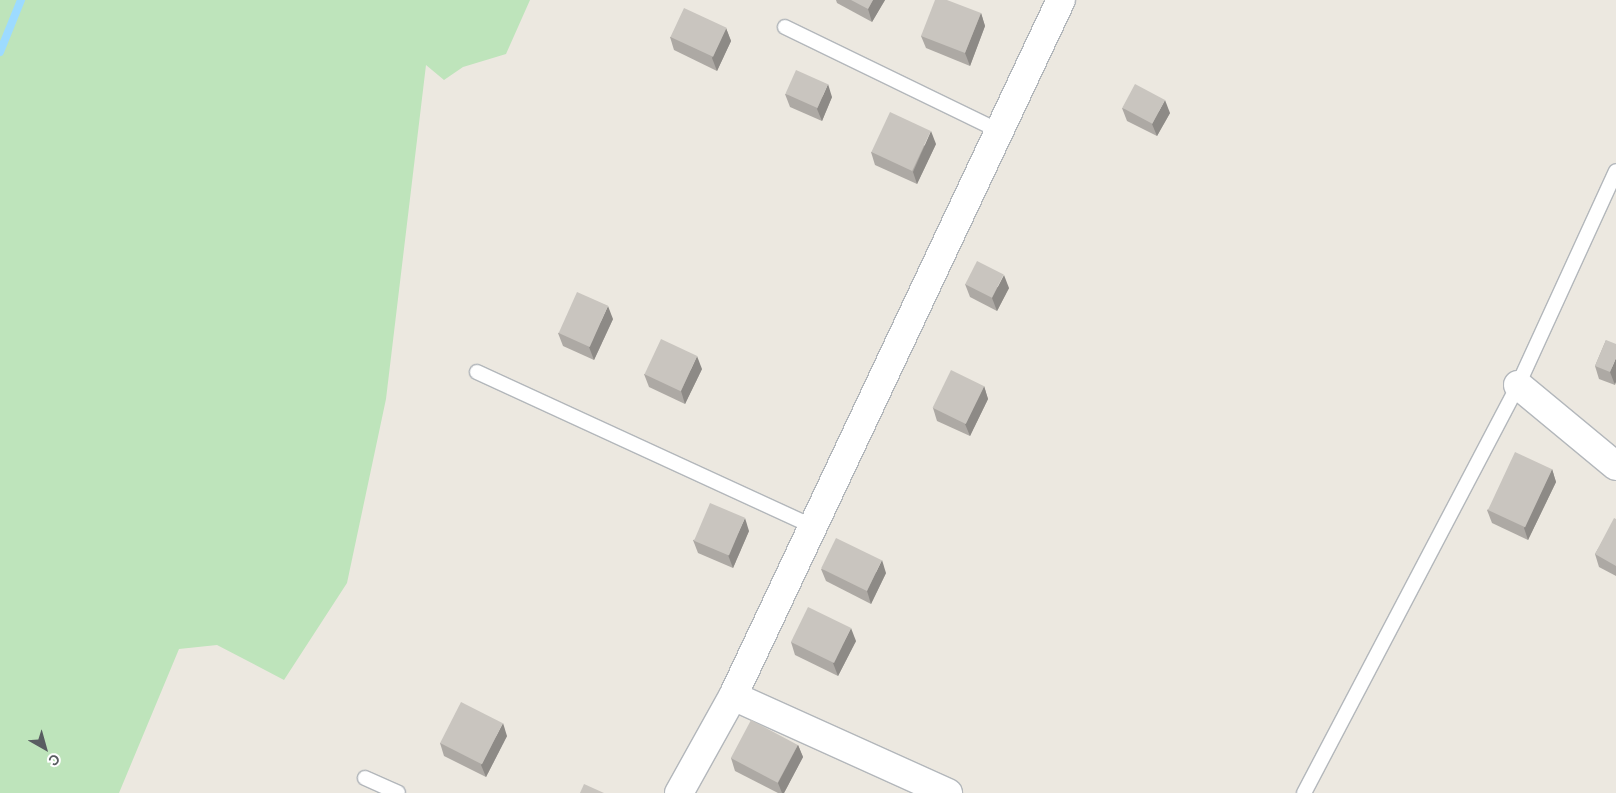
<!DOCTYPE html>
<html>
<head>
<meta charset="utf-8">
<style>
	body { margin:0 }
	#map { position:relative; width:1616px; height:793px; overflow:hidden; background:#ece8e0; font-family:Raleway,sans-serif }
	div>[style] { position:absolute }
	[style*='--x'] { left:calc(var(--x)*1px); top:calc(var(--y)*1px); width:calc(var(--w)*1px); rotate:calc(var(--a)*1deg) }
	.green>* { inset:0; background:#bee4bb }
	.stream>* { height:8px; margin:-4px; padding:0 4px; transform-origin:4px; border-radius:4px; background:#9ddbff }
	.roads { filter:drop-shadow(1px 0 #b3b7bb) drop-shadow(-1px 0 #b3b7bb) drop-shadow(0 1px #b3b7bb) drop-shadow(0 -1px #b3b7bb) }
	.lane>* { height:14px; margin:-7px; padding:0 7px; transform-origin:7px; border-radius:7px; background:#fff }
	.street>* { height:28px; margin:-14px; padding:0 14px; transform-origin:14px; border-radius:14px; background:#fff }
	.wall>* { inset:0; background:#ada9a4 }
	.shaded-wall>* { inset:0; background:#8d8a86 }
	.building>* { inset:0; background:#c9c5bf; transform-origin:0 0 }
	span { translate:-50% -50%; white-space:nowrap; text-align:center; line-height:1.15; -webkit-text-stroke:4px #fff; paint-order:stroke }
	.north { position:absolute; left:20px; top:723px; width:50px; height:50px; -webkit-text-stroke:4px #fff; paint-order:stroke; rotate:142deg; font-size:14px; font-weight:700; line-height:20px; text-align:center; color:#595d61 }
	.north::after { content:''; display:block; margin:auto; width:18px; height:22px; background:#595d61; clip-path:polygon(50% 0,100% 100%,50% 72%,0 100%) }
</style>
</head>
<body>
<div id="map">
	<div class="green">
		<div style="clip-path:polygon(0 0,530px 0,506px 54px,463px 67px,444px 80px,426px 65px,386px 399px,347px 583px,284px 680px,217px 645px,179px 649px,119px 793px,0 793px)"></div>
	</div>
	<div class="stream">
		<div style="--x:0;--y:52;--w:56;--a:-68"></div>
	</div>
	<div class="roads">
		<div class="lane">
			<div style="--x:785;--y:27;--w:238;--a:25.9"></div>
			<div style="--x:477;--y:372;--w:369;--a:24.7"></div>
			<div style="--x:365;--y:778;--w:36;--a:24"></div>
			<div style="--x:1304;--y:793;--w:461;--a:-62.3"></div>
			<div style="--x:1518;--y:385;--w:235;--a:-65.4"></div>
		</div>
		<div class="street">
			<div style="--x:1518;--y:385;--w:127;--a:39.6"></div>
			<div style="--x:733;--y:696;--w:236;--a:24.3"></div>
			<div style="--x:679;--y:793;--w:111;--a:-60.9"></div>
			<div style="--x:733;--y:696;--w:769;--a:-64.77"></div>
		</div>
	</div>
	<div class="wall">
		<div style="clip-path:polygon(836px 0,885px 0,872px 22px,837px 3px)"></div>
		<div style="clip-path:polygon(981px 13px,985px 26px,970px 66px,926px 48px,921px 36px)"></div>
		<div style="clip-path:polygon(726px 28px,731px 41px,717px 71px,674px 50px,670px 37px)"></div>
		<div style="clip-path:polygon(785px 94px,832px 97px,822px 121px,790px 107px)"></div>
		<div style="clip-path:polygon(1122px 108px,1170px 113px,1157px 136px,1127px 121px)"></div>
		<div style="clip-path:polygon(936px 144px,917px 184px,875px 165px,871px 152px)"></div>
		<div style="clip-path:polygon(965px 284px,1009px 288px,997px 311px,970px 297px)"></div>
		<div style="clip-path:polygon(613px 319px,594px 360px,563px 346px,558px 333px)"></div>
		<div style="clip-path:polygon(1606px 340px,1615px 385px,1599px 379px,1595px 366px)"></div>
		<div style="clip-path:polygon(702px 369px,685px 404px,649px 387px,644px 374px)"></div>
		<div style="clip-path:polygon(984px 386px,988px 399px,970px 436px,937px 421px,933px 408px)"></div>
		<div style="clip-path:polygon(1552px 469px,1556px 482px,1528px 540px,1492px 523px,1487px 510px)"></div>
		<div style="clip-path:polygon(1616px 519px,1616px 576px,1599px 567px,1595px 554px)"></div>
		<div style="clip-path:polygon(749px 531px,733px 568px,698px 553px,693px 540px)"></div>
		<div style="clip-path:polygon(821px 569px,886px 573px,871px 604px,826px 581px)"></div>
		<div style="clip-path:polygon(856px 641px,838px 676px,795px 655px,791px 642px)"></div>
		<div style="clip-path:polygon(507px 736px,486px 777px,444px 756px,440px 743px)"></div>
		<div style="clip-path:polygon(798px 745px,803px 757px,784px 793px,778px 793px,735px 771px,731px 758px)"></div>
	</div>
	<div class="shaded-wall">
		<div style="clip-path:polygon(873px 0,885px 0,872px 22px,868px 9px)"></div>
		<div style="clip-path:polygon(981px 13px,985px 26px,970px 66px,965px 53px)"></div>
		<div style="clip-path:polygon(726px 28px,731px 41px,717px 71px,712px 58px)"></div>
		<div style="clip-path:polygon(828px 84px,832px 97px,822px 121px,817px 109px)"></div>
		<div style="clip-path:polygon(1165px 100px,1170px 113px,1157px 136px,1152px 124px)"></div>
		<div style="clip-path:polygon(931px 131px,936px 144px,917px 184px,913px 172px)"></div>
		<div style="clip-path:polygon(1004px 275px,1009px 288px,997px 311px,992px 298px)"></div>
		<div style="clip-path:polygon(608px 306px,613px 319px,594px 360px,589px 347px)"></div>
		<div style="clip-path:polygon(697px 356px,702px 369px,685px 404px,681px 391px)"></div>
		<div style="clip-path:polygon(1616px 358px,1616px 382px,1615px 385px,1610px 372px)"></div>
		<div style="clip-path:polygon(984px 386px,988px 399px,970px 436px,965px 424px)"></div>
		<div style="clip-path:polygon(1552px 469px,1556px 482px,1528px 540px,1524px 528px)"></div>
		<div style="clip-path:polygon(745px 518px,749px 531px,733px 568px,728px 555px)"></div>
		<div style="clip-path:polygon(882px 560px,886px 573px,871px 604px,867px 591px)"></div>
		<div style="clip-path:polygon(851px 628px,856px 641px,838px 676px,833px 663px)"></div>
		<div style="clip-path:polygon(503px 723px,507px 736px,486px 777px,481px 765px)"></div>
		<div style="clip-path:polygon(798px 745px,803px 757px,784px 793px,782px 793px,778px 783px)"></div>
	</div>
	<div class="building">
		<div style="clip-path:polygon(851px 0,873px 0,868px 9px)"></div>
		<div style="clip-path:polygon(935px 0,947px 0,981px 13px,965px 53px,921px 36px)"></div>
		<div style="left:684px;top:8px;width:47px;height:32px;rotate:25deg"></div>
		<div style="left:796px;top:70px;width:35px;height:26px;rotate:24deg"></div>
		<div style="left:1135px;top:84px;width:34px;height:27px;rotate:28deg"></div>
		<div style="left:890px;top:112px;width:45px;height:44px;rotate:25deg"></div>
		<div style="left:977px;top:261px;width:30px;height:26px;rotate:27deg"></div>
		<div style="left:577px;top:292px;width:34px;height:45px;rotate:24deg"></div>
		<div style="left:661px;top:339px;width:40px;height:39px;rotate:25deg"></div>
		<div style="clip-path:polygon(1606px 340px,1616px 344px,1616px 358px,1610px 372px,1595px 366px)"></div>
		<div style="left:951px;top:370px;width:37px;height:42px;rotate:26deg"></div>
		<div style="left:1515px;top:452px;width:41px;height:64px;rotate:25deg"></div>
		<div style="left:710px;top:503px;width:38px;height:41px;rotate:23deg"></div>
		<div style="clip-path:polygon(1614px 518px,1616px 519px,1616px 566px,1595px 554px)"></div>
		<div style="left:836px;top:538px;width:51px;height:34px;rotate:26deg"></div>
		<div style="left:808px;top:607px;width:48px;height:39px;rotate:26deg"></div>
		<div style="left:461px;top:702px;width:47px;height:46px;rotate:27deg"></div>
		<div style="left:751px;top:720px;width:53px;height:43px;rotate:28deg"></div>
		<div style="clip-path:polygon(584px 784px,604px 793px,580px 793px)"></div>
	</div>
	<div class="north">С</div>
</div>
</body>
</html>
